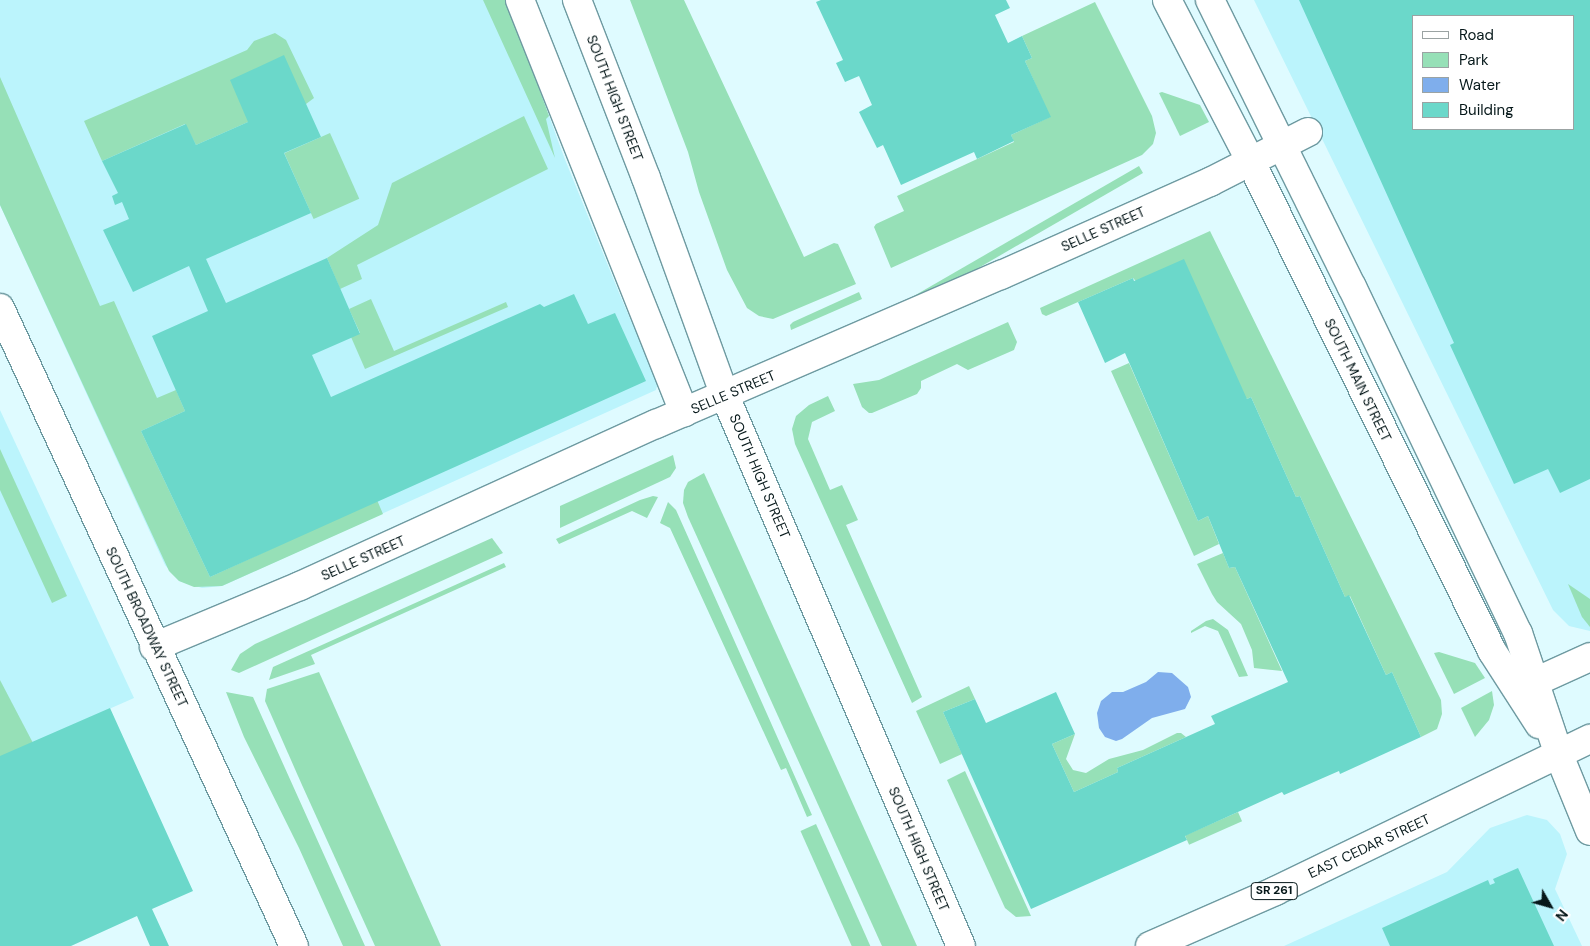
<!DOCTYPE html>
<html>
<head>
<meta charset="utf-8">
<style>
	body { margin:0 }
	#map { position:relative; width:1590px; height:946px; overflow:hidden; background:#dffbff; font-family:"DM Sans",sans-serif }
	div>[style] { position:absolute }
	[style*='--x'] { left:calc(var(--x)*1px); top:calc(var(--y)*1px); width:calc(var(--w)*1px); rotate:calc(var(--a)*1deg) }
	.built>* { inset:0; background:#bbf4fc }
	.green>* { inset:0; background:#96e0b7; transform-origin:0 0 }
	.water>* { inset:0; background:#7faeec }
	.building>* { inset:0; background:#6bd8ca }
	.roads { filter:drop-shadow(1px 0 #6e9aa1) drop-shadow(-1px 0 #6e9aa1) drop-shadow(0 1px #6e9aa1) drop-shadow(0 -1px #6e9aa1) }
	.street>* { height:28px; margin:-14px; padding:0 14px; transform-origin:14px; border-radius:14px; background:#fff }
	.secondary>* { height:28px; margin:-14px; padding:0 14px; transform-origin:14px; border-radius:14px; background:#fff }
	.primary>* { height:28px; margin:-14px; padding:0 14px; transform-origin:14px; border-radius:14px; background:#fff }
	span { translate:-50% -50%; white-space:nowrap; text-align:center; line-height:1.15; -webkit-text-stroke:4px #fff; paint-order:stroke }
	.shield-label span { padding:1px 4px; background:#fff; border:1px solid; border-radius:4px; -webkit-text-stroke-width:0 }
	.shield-label { font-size:12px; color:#06181a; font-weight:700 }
	.street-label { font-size:14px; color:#06181a }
	.legend { position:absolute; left:1412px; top:15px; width:162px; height:115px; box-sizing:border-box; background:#fff; border:1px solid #9ba3a3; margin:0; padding:6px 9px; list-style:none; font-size:15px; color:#06181a }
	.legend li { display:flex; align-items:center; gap:10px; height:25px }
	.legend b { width:25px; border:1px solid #9ba3a3 }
	.north { position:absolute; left:1525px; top:881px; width:50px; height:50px; -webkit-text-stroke:4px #fff; paint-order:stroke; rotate:128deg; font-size:14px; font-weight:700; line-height:20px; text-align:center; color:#06181a }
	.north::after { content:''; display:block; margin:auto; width:18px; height:22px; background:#06181a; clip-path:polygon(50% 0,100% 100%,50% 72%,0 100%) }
</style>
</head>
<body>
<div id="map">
	<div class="built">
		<div style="clip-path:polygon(0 0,507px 0,564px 157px,622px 300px,658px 382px,656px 390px,231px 582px,222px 586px,202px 588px,179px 581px,165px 565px,0 205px)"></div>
		<div style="clip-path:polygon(evenodd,1254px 0,1590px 0,1590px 631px,1569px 626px,1553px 610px,1254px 0,1414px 16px,1574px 16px,1574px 129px,1414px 129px,1414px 16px)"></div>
		<div style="clip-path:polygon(0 410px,134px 698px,0 757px)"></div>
		<div style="clip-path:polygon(1527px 815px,1547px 820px,1560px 834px,1567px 854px,1555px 889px,1582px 946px,1284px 946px,1447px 872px,1490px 828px)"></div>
	</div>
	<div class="green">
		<div style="clip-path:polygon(483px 0,507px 0,549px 116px,546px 119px,555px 158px)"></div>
		<div style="clip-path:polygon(630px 0,684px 0,804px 257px,834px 243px,838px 244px,856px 284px,773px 319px,759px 316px,747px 308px,727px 270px,699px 192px,688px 152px)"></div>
		<div style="clip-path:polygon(1095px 2px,1152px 116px,1156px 133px,1153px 144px,1142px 155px,891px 268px,874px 227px,876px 224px,904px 211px,897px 196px,1014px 142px,1011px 135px,1050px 117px,1025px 61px,1032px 58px,1022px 36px)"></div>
		<div style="clip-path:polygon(275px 33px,286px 40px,314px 98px,306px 104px,248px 122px,196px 145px,185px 124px,102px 161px,84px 121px,247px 50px,254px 41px)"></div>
		<div style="clip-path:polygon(0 77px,100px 306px,114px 301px,157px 398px,176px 390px,185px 411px,141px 431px,210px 577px,377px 500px,383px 514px,222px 586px,194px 587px,179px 581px,169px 571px,0 205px)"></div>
		<div style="clip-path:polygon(1162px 92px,1200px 105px,1209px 122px,1180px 136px,1159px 93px)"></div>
		<div style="clip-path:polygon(524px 116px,548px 169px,357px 265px,362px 279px,340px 289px,327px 258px,378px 225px,392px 183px)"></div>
		<div style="left:330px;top:133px;width:72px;height:50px;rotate:66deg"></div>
		<div style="left:1139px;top:166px;width:8px;height:269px;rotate:60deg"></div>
		<div style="clip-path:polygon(1210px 231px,1441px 700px,1442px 714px,1437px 729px,1421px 737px,1392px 672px,1386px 675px,1350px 596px,1345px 597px,1300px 496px,1296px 497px,1251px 397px,1247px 399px,1133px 278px,1046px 316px,1042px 314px,1040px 308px)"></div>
		<div style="clip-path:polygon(859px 292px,862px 299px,791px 330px,790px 325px,793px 322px)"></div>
		<div style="clip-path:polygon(371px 299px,394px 351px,506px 302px,508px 307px,365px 369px,351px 337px,360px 333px,349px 309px)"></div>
		<div style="clip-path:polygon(1008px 322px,1017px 342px,1014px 350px,968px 370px,957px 364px,921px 381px,921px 388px,917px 394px,872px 413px,869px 413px,862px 407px,853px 384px,879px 380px)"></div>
		<div style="clip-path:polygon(1129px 363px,1198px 521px,1208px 516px,1219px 544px,1194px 556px,1111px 371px)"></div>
		<div style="clip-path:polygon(828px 396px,835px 411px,812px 422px,808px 439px,830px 490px,842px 485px,858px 520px,846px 525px,922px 697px,912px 703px,795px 444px,792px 429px,796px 416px,809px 405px)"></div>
		<div style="clip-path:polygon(0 449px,67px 596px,52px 603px,0 490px)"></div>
		<div style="clip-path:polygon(673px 455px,676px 468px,670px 477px,560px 528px,560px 506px)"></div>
		<div style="clip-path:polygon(704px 473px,723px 515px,917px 946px,882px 946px,688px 517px,683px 503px,684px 490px,688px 482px)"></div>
		<div style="clip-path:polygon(653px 496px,658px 497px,647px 518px,632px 511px,559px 544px,556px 539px,640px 500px)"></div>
		<div style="clip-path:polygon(668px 502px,676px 510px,812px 815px,807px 817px,786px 768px,781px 770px,670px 528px,660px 523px)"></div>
		<div style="clip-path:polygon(492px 538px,503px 553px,239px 673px,231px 670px,240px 654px,255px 644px)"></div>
		<div style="clip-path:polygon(1223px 553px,1229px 568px,1235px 567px,1282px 671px,1254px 668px,1252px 650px,1241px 624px,1217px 602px,1212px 594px,1197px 564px)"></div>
		<div style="clip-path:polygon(504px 563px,506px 567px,311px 655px,315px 664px,269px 680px,273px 667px)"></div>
		<div style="clip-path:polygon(1568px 584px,1590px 599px,1590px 627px,1582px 617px)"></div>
		<div style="clip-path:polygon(1213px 619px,1228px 630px,1248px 676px,1239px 677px,1218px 631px,1205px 626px,1191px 633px,1191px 631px,1206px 621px)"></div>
		<div style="clip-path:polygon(1439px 652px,1475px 663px,1485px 678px,1454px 694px,1434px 653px)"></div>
		<div style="clip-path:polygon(319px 672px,441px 946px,375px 946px,302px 785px,265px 701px,267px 689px)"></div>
		<div style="clip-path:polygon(0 680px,33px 743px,0 757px)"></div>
		<div style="clip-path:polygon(969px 686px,975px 699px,943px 712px,962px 754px,940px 764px,916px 711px)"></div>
		<div style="clip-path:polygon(1492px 691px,1494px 705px,1489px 720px,1475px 737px,1461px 708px)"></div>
		<div style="clip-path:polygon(226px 692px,253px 697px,365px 946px,343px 946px,299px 848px,244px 737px)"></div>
		<div style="clip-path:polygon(1177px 733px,1181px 733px,1186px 737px,1117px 768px,1118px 772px,1074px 792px,1052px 744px,1075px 734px,1066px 759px,1073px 770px,1086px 773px,1109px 759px,1143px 750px)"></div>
		<div style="clip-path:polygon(965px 771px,1031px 916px,1016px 917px,1005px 908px,947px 780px)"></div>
		<div style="left:1238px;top:812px;width:10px;height:58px;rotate:66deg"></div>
		<div style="left:816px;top:824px;width:134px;height:17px;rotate:66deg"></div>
	</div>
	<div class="water">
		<div style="clip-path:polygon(1158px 672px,1172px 673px,1188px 687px,1191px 697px,1185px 709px,1152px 718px,1122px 739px,1116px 741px,1105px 737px,1099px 728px,1097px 713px,1101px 701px,1112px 692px,1123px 692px,1146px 682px)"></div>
	</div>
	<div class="building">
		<div style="clip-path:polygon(821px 0,1006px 0,1010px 8px,995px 15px,1008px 43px,1022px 36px,1032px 58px,1025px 61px,1051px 117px,1011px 135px,1014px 141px,977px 159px,974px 152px,901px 185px,883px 145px,877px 148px,859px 112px,872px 105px,859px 76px,845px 82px,836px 63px,843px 60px,816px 2px)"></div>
		<div style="clip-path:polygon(evenodd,1299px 0,1590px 0,1590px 479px,1560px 493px,1548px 469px,1514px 484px,1450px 345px,1454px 343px,1299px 0,1414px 16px,1574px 16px,1574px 129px,1414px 129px,1414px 16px)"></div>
		<div style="clip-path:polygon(284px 55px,321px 137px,284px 153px,311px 213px,206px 259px,226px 303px,327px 258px,360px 334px,312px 355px,331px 397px,540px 304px,544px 307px,574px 294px,588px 324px,615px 313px,646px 381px,210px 577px,141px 431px,185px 411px,152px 336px,208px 311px,189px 266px,133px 292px,103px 230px,129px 219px,122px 202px,115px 205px,112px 196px,118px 193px,102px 161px,186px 124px,196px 145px,248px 122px,230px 80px)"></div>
		<div style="clip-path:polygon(1184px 259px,1247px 399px,1251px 397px,1296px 497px,1300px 496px,1345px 597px,1349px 595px,1386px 675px,1392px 672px,1421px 737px,1340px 774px,1339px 771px,1284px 795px,1282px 792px,1185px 836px,1187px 840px,1031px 909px,943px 712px,975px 699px,986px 723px,1056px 692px,1075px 734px,1052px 744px,1074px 792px,1118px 772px,1117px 768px,1215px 724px,1211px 716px,1288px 682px,1235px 567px,1229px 568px,1208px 516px,1198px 521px,1125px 353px,1105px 363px,1078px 302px,1133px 278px,1134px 281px)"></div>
		<div style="clip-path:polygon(110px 708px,193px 891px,152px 909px,169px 946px,150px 946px,137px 916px,71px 946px,0 946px,0 756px)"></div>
		<div style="clip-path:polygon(1518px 868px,1554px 946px,1390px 946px,1382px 928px,1488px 880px,1490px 885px,1495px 883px,1493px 879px)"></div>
	</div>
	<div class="roads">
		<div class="street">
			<div style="--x:520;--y:0;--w:444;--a:68.3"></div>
			<div style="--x:154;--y:647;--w:158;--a:-22.7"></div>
			<div style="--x:300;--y:586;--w:391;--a:-24.5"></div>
			<div style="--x:656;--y:424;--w:376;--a:-23.4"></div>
			<div style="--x:1001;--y:275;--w:229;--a:-24"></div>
			<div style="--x:1210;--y:182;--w:110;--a:-27"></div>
			<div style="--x:1535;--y:682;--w:60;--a:-24.4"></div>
		</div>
		<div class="secondary">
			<div style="--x:1167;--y:0;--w:182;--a:62.6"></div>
			<div style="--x:1251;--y:162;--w:545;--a:63.76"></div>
			<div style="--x:1492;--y:651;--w:87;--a:57.2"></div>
			<div style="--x:1210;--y:0;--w:320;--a:63.7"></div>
			<div style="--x:1352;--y:287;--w:384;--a:64.4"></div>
			<div style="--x:1518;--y:633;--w:129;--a:71.4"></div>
			<div style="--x:1559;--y:755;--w:82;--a:67.8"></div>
		</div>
		<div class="primary">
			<div style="--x:577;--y:0;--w:191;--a:68.8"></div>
			<div style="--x:646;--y:178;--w:232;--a:70.1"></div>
			<div style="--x:725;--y:396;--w:598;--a:66.78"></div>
			<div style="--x:0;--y:308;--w:702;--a:65.26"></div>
			<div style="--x:1150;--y:946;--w:137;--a:-23.7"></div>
			<div style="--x:1275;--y:891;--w:350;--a:-25.8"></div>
		</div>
	</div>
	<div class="shield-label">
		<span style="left:1274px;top:891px">SR 261</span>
	</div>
	<div class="street-label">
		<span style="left:615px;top:98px;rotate:69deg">SOUTH HIGH STREET</span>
		<span style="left:1103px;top:229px;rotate:-24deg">SELLE STREET</span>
		<span style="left:1358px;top:380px;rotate:64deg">SOUTH MAIN STREET</span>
		<span style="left:733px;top:392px;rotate:-23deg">SELLE STREET</span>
		<span style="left:760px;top:476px;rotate:67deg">SOUTH HIGH STREET</span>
		<span style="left:363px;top:558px;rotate:-24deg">SELLE STREET</span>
		<span style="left:147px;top:627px;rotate:65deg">SOUTH BROADWAY STREET</span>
		<span style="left:1369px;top:846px;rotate:-25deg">EAST CEDAR STREET</span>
		<span style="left:919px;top:849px;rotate:67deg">SOUTH HIGH STREET</span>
	</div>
	<ul class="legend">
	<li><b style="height:6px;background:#fff"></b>Road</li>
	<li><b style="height:14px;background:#96e0b7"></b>Park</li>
	<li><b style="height:14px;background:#7faeec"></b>Water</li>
	<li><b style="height:14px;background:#6bd8ca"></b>Building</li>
	</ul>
	<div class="north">N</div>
</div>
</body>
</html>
